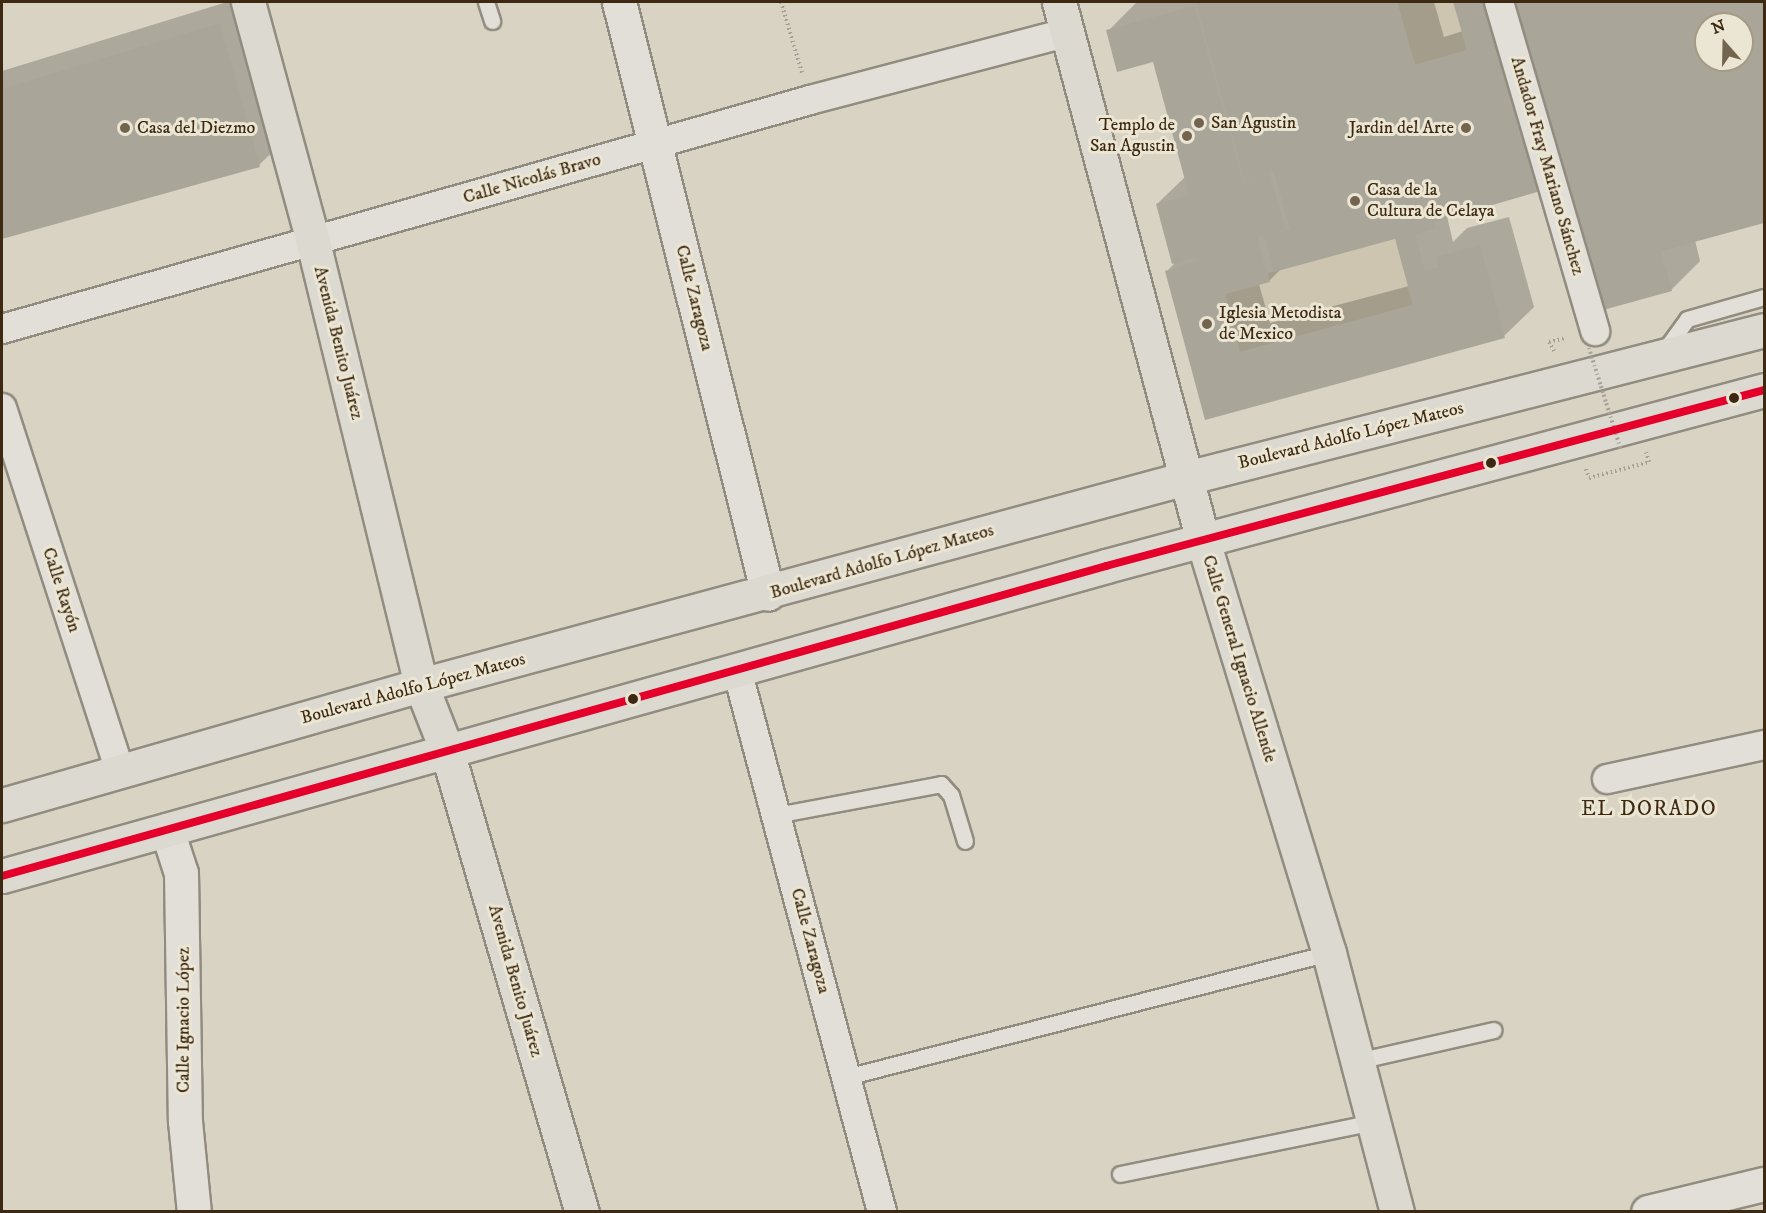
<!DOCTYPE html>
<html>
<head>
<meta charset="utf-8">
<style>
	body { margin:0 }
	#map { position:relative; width:1766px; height:1213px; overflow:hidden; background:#d8d3c3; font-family:"IM FELL DW Pica",serif }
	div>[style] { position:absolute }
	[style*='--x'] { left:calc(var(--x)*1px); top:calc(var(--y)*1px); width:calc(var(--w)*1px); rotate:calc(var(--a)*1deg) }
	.green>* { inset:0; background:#cdc5af }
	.shadow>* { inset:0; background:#0003 }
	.building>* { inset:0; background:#aaa599 }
	.path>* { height:4px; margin-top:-2px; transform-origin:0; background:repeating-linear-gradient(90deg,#a4a097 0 1.5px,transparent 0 4.5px) }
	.roads { filter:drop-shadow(2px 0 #928c80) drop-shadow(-2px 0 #928c80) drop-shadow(0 2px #928c80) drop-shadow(0 -2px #928c80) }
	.lane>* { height:15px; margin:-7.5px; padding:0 7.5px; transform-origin:7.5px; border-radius:7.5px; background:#e1dfd7 }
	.street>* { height:28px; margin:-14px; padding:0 14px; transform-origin:14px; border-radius:14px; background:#e1dfd7 }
	.secondary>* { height:33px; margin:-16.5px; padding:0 16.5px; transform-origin:16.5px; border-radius:16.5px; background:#e1dfd7 }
	.primary>* { height:33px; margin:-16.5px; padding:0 16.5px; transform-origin:16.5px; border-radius:16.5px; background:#dcd9d1 }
	.path-bridge>* { height:4px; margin-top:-2px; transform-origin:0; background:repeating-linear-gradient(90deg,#a4a097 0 1.5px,transparent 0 4.5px) }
	.bus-1>* { height:8px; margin:-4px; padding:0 4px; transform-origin:4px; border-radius:4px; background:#e4002b }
	.dots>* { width:16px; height:16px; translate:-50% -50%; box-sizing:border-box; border:3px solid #ebe5d3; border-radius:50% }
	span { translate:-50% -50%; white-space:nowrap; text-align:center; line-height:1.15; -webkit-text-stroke:6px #ebe5d3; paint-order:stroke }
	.poi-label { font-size:18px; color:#3d2911 }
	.left { translate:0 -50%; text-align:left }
	.right { translate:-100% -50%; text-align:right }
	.street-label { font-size:18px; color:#3d2911 }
	.quarter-label { font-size:21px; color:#3d2911; letter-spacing:1.5px }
	.frame { position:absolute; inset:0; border:3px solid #3d2911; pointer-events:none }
	.north { position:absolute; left:1694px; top:12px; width:60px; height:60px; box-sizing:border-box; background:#ebe5d3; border:2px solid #a59a85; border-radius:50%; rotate:340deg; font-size:16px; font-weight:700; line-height:24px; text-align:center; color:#3d2911 }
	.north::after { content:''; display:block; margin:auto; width:21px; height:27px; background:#73644f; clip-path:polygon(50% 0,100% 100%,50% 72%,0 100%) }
</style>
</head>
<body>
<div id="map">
	<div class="green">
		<div style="clip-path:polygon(1397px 2px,1453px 2px,1467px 50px,1415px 65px)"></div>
		<div style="clip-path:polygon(1395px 239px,1413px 305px,1240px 352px,1225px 294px,1269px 282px,1268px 273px)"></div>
	</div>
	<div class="shadow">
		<div style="clip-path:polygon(227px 2px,251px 2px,289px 136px,259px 165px,2px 237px,2px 71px)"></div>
		<div style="clip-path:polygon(evenodd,1137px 2px,1434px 2px,1444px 37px,1463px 31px,1454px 2px,1764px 2px,1764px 221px,1695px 240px,1700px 261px,1671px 290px,1558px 174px,1447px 216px,1453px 242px,1467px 228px,1509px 217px,1534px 307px,1504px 336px,1206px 418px,1167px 271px,1174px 264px,1157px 204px,1186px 176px,1154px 61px,1108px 31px,1137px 2px,1706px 24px,1742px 24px,1742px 60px,1706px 60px,1706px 24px,1137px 2px,1396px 237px,1409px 286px,1270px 323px,1259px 284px,1269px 281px,1282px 268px,1396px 237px)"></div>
	</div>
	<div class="building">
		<div style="clip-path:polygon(evenodd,1196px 2px,1397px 2px,1415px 65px,1467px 50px,1453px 2px,1490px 2px,1544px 190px,1434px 222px,1436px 228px,1415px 234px,1425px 271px,1438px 267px,1436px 257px,1480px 245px,1505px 338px,1205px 420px,1165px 271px,1200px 261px,1197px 257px,1172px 264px,1156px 204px,1189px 195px,1153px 62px,1117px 72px,1106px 30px,1195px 6px,1243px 181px,1270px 174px,1285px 229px,1269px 234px,1290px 230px,1274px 172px,1244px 180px,1196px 2px,1264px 235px,1274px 272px,1395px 239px,1413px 305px,1240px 352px,1225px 294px,1270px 282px,1257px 237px,1264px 235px)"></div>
		<div style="clip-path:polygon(evenodd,1508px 2px,1764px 2px,1764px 223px,1661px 251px,1672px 291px,1596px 312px,1508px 2px,1706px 24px,1742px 24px,1742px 60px,1706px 60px,1706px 24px)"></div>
		<div style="clip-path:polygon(220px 23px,260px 167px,2px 239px,2px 89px)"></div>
	</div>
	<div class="path">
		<div style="--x:781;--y:2;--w:74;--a:73.5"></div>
		<div style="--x:1554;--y:351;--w:10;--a:-119"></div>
		<div style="--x:1549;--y:342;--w:17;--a:-13"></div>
		<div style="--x:1586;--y:469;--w:9;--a:72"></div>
		<div style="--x:1589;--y:478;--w:62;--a:-14.9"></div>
		<div style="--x:1649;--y:462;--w:10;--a:-107"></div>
	</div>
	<div class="roads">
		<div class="lane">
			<div style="--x:486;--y:2;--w:20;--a:72"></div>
			<div style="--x:1664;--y:351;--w:39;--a:-54"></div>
			<div style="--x:1687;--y:319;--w:80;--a:-15.9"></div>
			<div style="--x:776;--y:815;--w:168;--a:-10.6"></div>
			<div style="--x:941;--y:784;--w:15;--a:48"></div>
			<div style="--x:951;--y:795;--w:48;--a:73.1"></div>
			<div style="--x:1357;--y:1061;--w:140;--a:-12.8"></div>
			<div style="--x:846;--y:1077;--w:499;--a:-14.4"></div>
			<div style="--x:1120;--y:1174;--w:258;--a:-11.6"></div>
		</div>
		<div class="street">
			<div style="--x:1499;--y:2;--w:343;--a:73.7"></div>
			<div style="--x:2;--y:329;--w:840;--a:-15.82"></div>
			<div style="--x:810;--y:100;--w:264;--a:-14.7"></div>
			<div style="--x:2;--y:408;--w:382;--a:72"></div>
			<div style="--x:737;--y:670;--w:561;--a:75.02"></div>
			<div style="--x:1607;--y:779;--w:161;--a:-12.2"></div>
		</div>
		<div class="secondary">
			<div style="--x:619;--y:2;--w:610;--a:75.87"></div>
			<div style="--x:167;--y:830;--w:45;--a:72"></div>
			<div style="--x:181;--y:873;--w:248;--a:89.1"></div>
			<div style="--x:185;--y:1121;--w:91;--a:84.4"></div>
			<div style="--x:1648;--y:1212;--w:119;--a:-13.6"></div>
		</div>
		<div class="primary">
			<div style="--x:248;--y:2;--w:249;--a:74.8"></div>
			<div style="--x:313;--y:242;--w:456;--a:76.3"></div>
			<div style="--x:421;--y:685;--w:71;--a:68.5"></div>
			<div style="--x:447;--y:751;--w:480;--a:73.7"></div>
			<div style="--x:1059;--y:2;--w:558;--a:75.04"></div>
			<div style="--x:1203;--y:541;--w:431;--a:73"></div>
			<div style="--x:1329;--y:953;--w:268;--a:75.3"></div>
			<div style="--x:2;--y:805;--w:436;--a:-16"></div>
			<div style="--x:421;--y:685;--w:793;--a:-15.14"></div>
			<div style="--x:1186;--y:478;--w:597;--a:-14.36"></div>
			<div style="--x:2;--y:876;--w:1147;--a:-15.68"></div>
			<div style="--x:1106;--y:566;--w:681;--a:-14.97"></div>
		</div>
	</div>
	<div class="path-bridge">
		<div style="--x:1589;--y:348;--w:107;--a:72.6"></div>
	</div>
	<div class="bus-1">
		<div style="--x:2;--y:876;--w:1147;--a:-15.68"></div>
		<div style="--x:1106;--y:566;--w:681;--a:-14.97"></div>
	</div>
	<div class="dots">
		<div style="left:1199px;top:123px;background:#73644f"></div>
		<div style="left:125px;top:128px;background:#73644f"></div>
		<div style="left:1466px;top:128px;background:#73644f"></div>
		<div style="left:1187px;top:136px;background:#73644f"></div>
		<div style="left:1355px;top:201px;background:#73644f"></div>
		<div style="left:1207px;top:324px;background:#73644f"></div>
		<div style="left:1734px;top:398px;background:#3d2911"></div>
		<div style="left:1491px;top:463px;background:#3d2911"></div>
		<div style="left:633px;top:699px;background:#3d2911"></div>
	</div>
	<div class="poi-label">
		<span class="left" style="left:1211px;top:123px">San Agustin</span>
		<span class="right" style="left:1175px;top:136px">Templo de<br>San Agustin</span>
		<span class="left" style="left:137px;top:128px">Casa del Diezmo</span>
		<span class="right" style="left:1454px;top:128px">Jardin del Arte</span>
		<span class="left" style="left:1367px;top:201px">Casa de la<br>Cultura de Celaya</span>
		<span class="left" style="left:1219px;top:324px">Iglesia Metodista<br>de Mexico</span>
	</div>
	<div class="street-label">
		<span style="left:1547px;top:166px;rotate:74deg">Andador Fray Mariano Sánchez</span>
		<span style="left:532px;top:179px;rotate:-16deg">Calle Nicolás Bravo</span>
		<span style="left:694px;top:298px;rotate:76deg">Calle Zaragoza</span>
		<span style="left:338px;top:343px;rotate:76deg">Avenida Benito Juárez</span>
		<span style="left:1351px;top:436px;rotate:-14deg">Boulevard Adolfo López Mateos</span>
		<span style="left:882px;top:562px;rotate:-16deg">Boulevard Adolfo López Mateos</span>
		<span style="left:61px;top:590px;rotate:72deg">Calle Rayón</span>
		<span style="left:1239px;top:659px;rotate:73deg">Calle General Ignacio Allende</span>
		<span style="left:413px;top:689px;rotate:-15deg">Boulevard Adolfo López Mateos</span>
		<span style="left:810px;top:941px;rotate:75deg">Calle Zaragoza</span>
		<span style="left:515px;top:981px;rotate:74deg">Avenida Benito Juárez</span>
		<span style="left:184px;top:1020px;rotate:-90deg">Calle Ignacio López</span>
	</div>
	<div class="quarter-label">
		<span style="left:1649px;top:809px">EL DORADO</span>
	</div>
	<div class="frame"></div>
	<div class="north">N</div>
</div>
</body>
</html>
